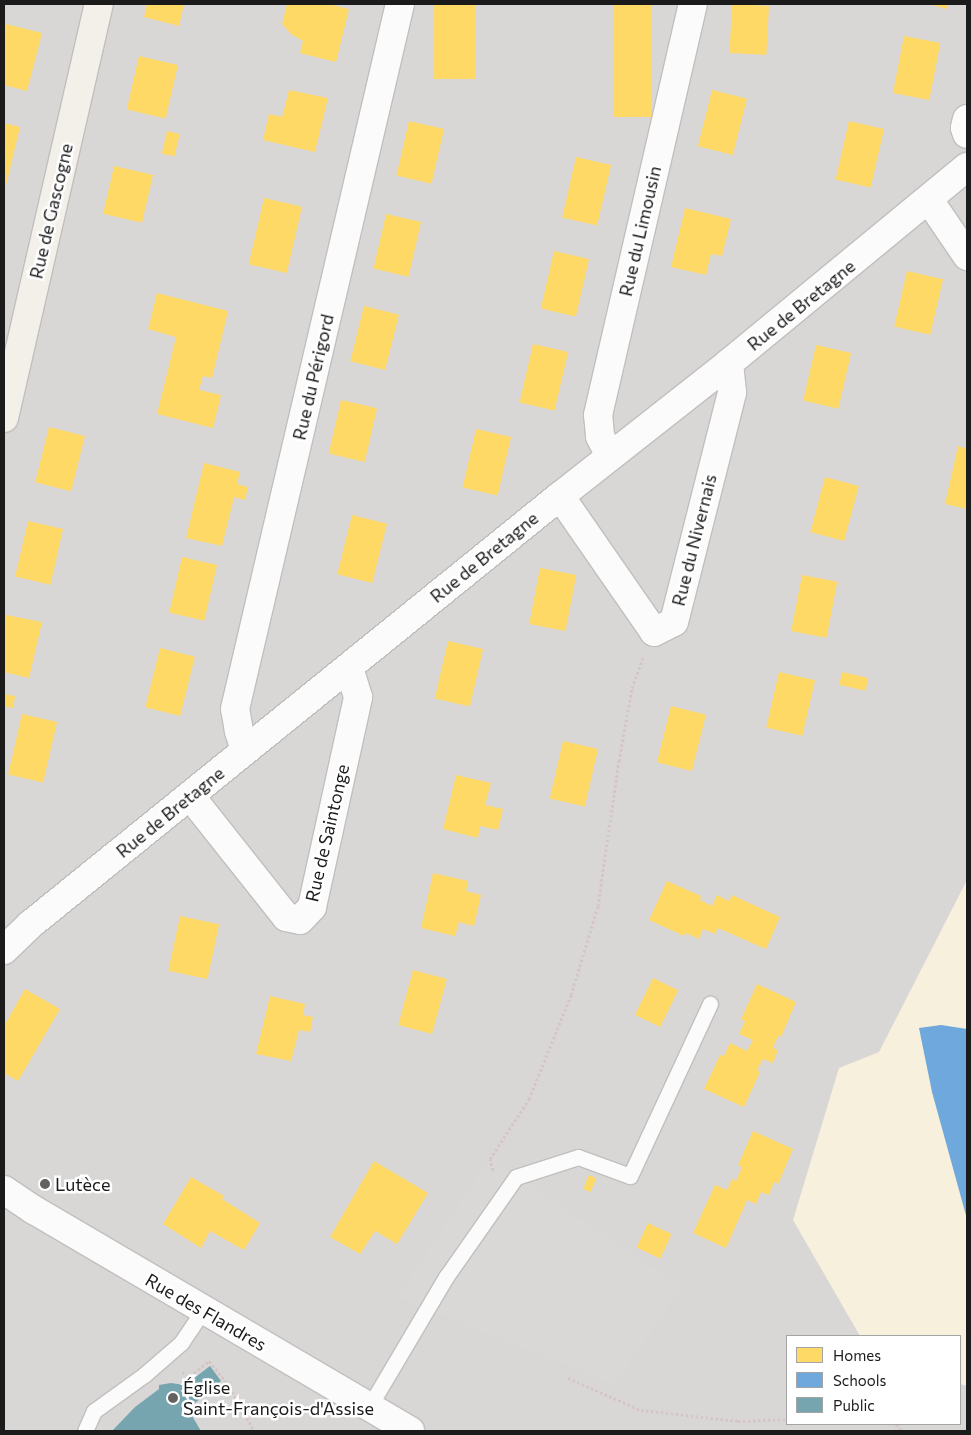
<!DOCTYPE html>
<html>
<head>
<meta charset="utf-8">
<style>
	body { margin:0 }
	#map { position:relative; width:971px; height:1435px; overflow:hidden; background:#eae7e4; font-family:Commissioner,sans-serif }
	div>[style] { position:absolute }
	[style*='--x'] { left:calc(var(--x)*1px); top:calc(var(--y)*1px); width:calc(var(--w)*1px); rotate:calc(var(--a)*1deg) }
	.residential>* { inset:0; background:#d9d7d6 }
	.education>* { inset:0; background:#f6f0dd }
	.parking>* { inset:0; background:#dad8d7 }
	.homes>* { inset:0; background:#ffd966; transform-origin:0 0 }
	.schools>* { inset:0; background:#6fa8dc }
	.public>* { inset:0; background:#76a5af }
	.path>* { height:3px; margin-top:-1.5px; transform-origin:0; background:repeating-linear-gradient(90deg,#d5c5c5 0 2.5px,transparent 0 5px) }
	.roads { filter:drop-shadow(1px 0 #c1bfbe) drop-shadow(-1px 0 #c1bfbe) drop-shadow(0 1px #c1bfbe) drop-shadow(0 -1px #c1bfbe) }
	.lane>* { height:15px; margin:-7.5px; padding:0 7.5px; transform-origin:7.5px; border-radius:7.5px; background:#fcfbfb }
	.street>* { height:28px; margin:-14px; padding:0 14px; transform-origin:14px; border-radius:14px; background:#fcfbfb }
	.secondary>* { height:28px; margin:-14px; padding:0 14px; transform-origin:14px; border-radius:14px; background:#f2f0e9 }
	.dots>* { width:14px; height:14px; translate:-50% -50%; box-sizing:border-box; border:2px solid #fff; border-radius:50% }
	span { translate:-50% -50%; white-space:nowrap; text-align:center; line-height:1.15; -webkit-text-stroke:5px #fff; paint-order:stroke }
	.street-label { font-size:18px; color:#1b1b1b }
	.poi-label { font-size:18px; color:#1b1b1b }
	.left { translate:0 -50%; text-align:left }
	.frame { position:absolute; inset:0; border:5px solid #1b1b1b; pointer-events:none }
	.legend { position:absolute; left:786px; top:1335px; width:175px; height:90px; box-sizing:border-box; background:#fff; border:1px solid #a4a4a4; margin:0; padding:6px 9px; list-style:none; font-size:15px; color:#1b1b1b }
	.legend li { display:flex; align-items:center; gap:10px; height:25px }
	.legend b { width:25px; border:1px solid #a4a4a4 }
</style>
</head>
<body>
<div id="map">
	<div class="residential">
		<div style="clip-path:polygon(evenodd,4px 4px,967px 4px,967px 1431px,4px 1431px,4px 4px,787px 1336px,960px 1336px,960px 1424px,787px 1424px,787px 1336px)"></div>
	</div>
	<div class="education">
		<div style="clip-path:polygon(967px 880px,967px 1386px,960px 1384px,960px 1336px,860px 1336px,793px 1220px,839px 1068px,879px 1052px)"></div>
	</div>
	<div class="parking">
		<div style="clip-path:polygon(490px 1159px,682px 1288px,614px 1384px,397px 1297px)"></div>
	</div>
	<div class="homes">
		<div style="clip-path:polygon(147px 4px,184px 4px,179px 26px,144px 17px)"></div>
		<div style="clip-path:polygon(287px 4px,328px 4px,349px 9px,336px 62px,300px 53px,303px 41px,291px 34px,282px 24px)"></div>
		<div style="left:434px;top:4px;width:41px;height:75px"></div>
		<div style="left:613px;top:4px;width:39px;height:113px"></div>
		<div style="left:732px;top:4px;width:37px;height:49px;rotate:3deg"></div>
		<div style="clip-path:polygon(928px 4px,948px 4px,947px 9px)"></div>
		<div style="clip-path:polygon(6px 24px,42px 33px,27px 91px,4px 85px,4px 33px)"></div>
		<div style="left:904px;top:36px;width:37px;height:58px;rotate:11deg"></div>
		<div style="left:139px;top:56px;width:40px;height:55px;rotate:13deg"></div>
		<div style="clip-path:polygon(289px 90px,328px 98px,315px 152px,263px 140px,269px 114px,282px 117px)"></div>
		<div style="left:712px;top:90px;width:36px;height:58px;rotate:14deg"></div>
		<div style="left:409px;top:121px;width:36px;height:56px;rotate:13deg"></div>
		<div style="left:849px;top:121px;width:36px;height:60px;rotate:13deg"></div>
		<div style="clip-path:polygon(4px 123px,20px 127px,6px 185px,4px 184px)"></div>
		<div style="left:167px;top:131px;width:13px;height:23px;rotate:13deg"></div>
		<div style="left:576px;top:157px;width:36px;height:62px;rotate:13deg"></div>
		<div style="left:114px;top:166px;width:40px;height:49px;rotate:13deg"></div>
		<div style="left:264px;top:198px;width:39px;height:68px;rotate:13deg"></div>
		<div style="clip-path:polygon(685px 208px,731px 219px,722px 256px,711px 254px,706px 275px,671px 267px)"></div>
		<div style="left:386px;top:214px;width:36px;height:56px;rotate:13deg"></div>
		<div style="left:554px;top:251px;width:36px;height:59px;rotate:13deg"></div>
		<div style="left:907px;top:271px;width:37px;height:57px;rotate:13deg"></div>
		<div style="clip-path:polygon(157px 293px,228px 311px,212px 378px,203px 376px,199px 390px,221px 395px,213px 428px,157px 414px,176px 337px,148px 329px)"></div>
		<div style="left:364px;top:306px;width:36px;height:57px;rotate:14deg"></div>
		<div style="left:533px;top:344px;width:36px;height:60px;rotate:13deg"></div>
		<div style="left:816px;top:345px;width:36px;height:57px;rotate:13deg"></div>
		<div style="left:341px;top:400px;width:37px;height:55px;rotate:13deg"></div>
		<div style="left:49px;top:427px;width:37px;height:57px;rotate:14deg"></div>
		<div style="left:476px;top:429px;width:36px;height:60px;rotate:13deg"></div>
		<div style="clip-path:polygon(958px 446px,967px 449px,967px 509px,945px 504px)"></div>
		<div style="clip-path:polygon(204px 463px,240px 472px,237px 484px,248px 487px,245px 500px,234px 497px,222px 546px,186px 538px)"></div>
		<div style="left:825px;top:477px;width:35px;height:57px;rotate:15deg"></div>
		<div style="left:352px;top:515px;width:36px;height:61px;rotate:14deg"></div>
		<div style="left:28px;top:521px;width:36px;height:57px;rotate:13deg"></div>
		<div style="left:182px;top:557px;width:36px;height:57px;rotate:13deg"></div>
		<div style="left:540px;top:568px;width:37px;height:57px;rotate:11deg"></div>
		<div style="left:802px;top:575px;width:36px;height:57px;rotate:11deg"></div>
		<div style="clip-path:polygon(6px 615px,42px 622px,29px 678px,4px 672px,4px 625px)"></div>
		<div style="left:448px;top:641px;width:36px;height:59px;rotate:13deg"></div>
		<div style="left:160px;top:648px;width:36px;height:61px;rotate:14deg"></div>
		<div style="left:779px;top:672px;width:37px;height:57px;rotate:13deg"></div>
		<div style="left:842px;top:672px;width:27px;height:13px;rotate:13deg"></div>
		<div style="clip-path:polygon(4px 694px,15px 696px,13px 708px,4px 706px)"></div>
		<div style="left:671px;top:706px;width:36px;height:58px;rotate:14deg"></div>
		<div style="left:22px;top:714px;width:36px;height:62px;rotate:13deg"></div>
		<div style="left:563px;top:741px;width:36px;height:59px;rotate:13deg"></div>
		<div style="clip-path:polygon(456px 775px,491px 783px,485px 805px,503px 809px,498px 830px,480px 826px,478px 838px,443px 829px)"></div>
		<div style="clip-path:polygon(433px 873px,468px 881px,466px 891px,481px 895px,474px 926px,459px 922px,455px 936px,421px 928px)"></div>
		<div style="clip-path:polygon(667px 881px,701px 896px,700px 900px,712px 906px,717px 895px,729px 901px,732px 895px,780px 917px,766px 949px,718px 928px,715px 934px,703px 929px,699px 939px,686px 933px,684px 936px,649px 920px)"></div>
		<div style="left:180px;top:916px;width:40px;height:56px;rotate:12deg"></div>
		<div style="left:413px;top:970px;width:35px;height:57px;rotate:15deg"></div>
		<div style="left:653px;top:978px;width:28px;height:41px;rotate:26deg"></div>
		<div style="clip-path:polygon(757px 984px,796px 1002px,781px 1037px,778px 1036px,773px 1048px,778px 1050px,773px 1063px,763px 1059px,757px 1070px,760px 1072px,744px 1107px,704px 1089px,720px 1055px,724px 1056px,730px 1043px,747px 1051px,753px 1040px,739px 1034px,745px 1021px,741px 1019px)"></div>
		<div style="clip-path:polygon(25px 989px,60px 1009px,18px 1081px,4px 1073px,4px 1026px)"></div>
		<div style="clip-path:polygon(270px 996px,305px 1004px,303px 1015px,313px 1017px,310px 1032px,299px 1030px,291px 1061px,256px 1054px)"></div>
		<div style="clip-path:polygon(753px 1131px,793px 1149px,778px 1184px,774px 1182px,769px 1195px,761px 1192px,756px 1204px,747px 1200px,726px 1248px,693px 1233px,715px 1185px,727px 1190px,732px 1179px,736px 1181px,742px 1167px,738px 1165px)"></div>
		<div style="clip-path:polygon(374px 1161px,428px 1193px,397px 1244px,375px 1231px,360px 1254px,330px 1237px)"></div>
		<div style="left:589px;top:1175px;width:8px;height:15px;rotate:23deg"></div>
		<div style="clip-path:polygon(191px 1177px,224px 1196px,222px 1199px,260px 1223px,244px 1250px,210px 1231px,201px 1248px,163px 1224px)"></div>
		<div style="left:648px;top:1223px;width:26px;height:27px;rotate:25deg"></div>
	</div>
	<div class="schools">
		<div style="clip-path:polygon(941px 1025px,967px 1029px,967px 1219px,932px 1092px,919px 1028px)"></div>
	</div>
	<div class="public">
		<div style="clip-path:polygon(210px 1366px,221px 1381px,188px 1409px,201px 1431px,112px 1431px,135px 1407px,159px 1389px,159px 1385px,171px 1383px,185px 1385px)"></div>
	</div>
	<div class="path">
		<div style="--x:493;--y:1170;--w:11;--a:-105"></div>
		<div style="--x:490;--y:1159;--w:72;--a:-57"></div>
		<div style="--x:529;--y:1099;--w:112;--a:-68"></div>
		<div style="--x:571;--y:995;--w:93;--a:-73.1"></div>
		<div style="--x:598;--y:906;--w:147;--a:-81.8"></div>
		<div style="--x:619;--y:761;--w:74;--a:-79.9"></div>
		<div style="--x:632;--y:688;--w:32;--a:-70"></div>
		<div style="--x:182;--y:1372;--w:9;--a:27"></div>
		<div style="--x:190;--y:1376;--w:24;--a:-38"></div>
		<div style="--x:209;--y:1361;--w:33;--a:51"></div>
		<div style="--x:230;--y:1387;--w:50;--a:61.4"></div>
		<div style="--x:568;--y:1378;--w:80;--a:23.7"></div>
		<div style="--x:641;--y:1410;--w:98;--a:6.5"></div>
		<div style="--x:738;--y:1421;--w:49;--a:-2.3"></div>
		<div style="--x:896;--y:1424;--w:9;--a:49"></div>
	</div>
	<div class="roads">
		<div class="lane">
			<div style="--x:369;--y:1407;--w:151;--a:-59.4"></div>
			<div style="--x:446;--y:1277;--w:122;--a:-55"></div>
			<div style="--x:516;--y:1177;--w:65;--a:-17.9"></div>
			<div style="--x:578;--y:1157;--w:55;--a:20.1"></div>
			<div style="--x:630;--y:1176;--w:190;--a:-65.1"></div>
			<div style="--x:85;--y:1431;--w:22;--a:-66"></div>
			<div style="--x:94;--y:1411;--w:62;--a:-35.8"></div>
			<div style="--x:144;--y:1375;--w:49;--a:-40.9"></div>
			<div style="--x:181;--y:1343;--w:40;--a:-56"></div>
		</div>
		<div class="street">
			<div style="--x:967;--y:119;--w:9;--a:103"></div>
			<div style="--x:965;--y:128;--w:6;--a:72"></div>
			<div style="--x:929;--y:200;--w:68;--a:55.8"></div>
			<div style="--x:610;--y:456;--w:22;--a:-117"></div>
			<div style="--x:600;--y:436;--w:21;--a:-95"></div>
			<div style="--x:598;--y:415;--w:422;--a:-77"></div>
			<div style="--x:560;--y:496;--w:165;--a:55.3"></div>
			<div style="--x:654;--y:632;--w:22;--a:-27"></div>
			<div style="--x:674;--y:622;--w:237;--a:-75.8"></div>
			<div style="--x:732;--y:392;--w:29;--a:-96"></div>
			<div style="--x:245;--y:750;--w:20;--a:-108"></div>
			<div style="--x:239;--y:731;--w:22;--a:-100"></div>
			<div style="--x:235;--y:709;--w:724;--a:-76.83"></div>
			<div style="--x:191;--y:797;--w:153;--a:51.6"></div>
			<div style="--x:286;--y:917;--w:14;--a:12"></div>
			<div style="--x:300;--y:920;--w:18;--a:-47"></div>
			<div style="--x:312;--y:907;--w:215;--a:-77.6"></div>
			<div style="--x:358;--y:697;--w:31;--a:-107"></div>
			<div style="--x:4;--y:950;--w:37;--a:-44"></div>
			<div style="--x:31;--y:924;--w:680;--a:-38.98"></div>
			<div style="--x:560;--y:496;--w:215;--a:-38.2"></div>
			<div style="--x:729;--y:363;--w:308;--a:-39.5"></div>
			<div style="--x:4;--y:1190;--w:36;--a:34"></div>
			<div style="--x:34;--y:1210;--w:436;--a:30.4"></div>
		</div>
		<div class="secondary">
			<div style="--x:4;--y:418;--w:425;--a:-77.1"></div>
		</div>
	</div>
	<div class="dots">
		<div style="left:45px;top:1184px;background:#636261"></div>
		<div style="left:173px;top:1398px;background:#636261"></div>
	</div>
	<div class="street-label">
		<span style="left:51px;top:211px;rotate:-77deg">Rue de Gascogne</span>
		<span style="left:640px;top:231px;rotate:-77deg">Rue du Limousin</span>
		<span style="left:801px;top:305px;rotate:-39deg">Rue de Bretagne</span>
		<span style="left:313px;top:377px;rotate:-77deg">Rue du Périgord</span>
		<span style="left:694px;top:540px;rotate:-76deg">Rue du Nivernais</span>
		<span style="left:484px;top:557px;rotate:-39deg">Rue de Bretagne</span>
		<span style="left:170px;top:812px;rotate:-39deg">Rue de Bretagne</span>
		<span style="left:327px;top:833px;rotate:-77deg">Rue de Saintonge</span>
		<span style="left:206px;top:1312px;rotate:30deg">Rue des Flandres</span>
	</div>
	<div class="poi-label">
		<span class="left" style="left:55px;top:1184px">Lutèce</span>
		<span class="left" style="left:183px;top:1398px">Église<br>Saint-François-d'Assise</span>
	</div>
	<div class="frame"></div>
	<ul class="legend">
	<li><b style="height:14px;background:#ffd966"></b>Homes</li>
	<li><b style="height:14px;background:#6fa8dc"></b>Schools</li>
	<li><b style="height:14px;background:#76a5af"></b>Public</li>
	</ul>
</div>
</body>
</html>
